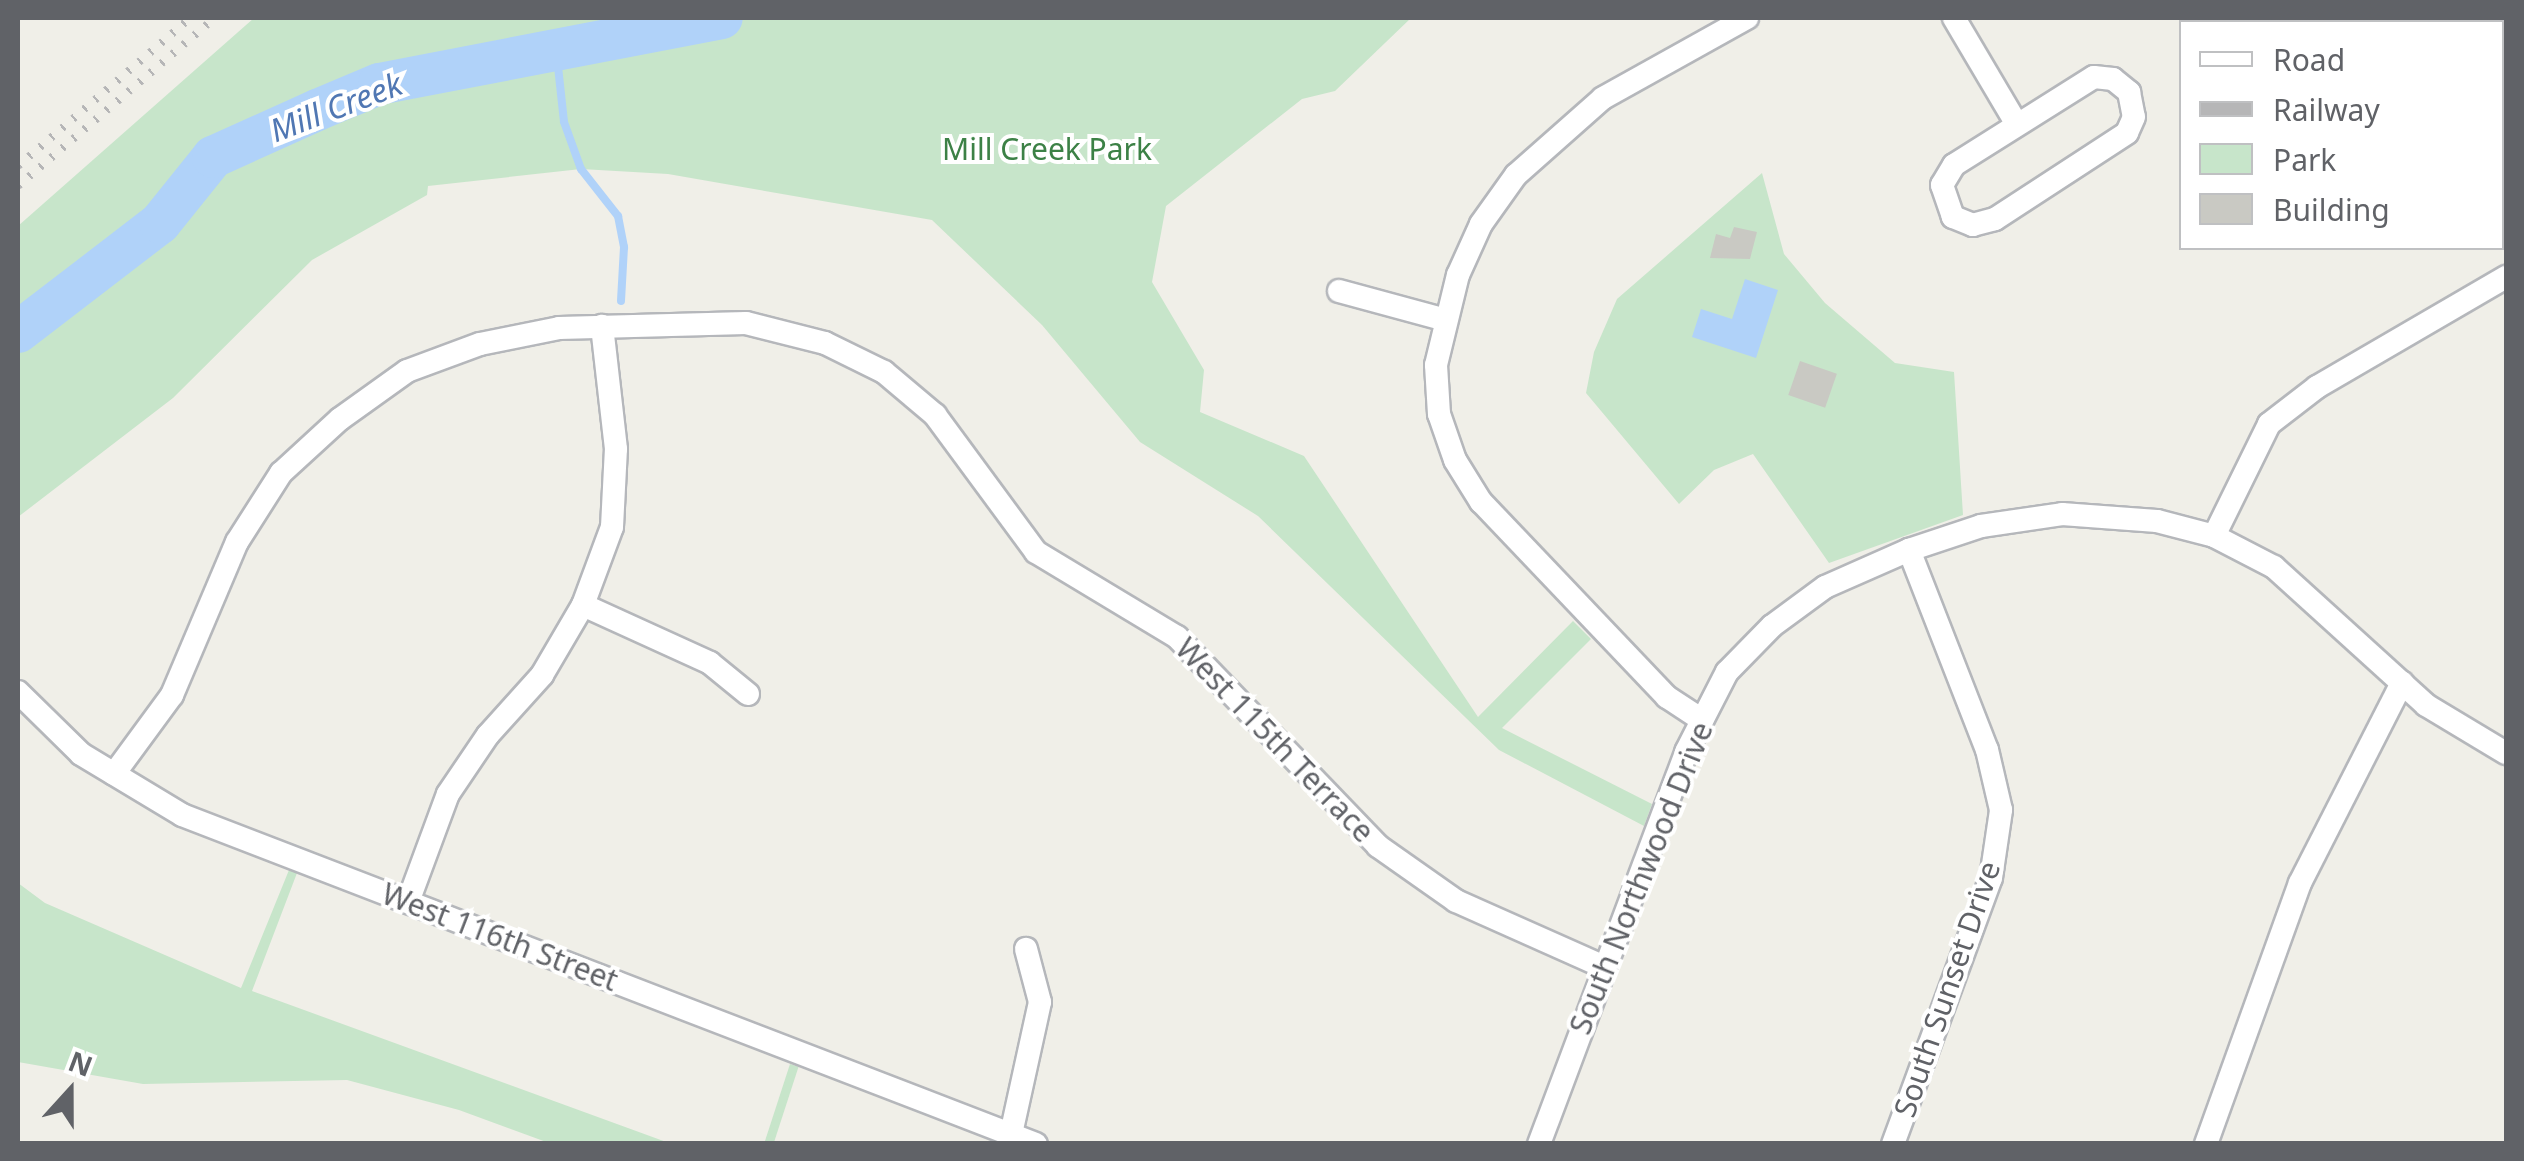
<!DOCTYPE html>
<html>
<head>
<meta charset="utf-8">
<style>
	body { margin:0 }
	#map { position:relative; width:2524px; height:1161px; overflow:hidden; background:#f0efe8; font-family:"Noto Sans",sans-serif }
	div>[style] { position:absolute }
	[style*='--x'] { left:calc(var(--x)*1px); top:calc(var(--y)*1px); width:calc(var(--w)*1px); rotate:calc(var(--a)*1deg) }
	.green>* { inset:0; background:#c7e5ca; transform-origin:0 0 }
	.water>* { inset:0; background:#b0d2f9 }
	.stream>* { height:8px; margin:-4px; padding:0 4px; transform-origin:4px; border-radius:4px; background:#b0d2f9 }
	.river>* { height:42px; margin:-21px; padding:0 21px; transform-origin:21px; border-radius:21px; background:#b0d2f9 }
	.building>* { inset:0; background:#c9c9c3; transform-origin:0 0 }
	.roads { filter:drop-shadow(2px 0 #b5b7bb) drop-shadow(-2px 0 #b5b7bb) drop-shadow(0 2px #b5b7bb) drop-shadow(0 -2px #b5b7bb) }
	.minor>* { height:22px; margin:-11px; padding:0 11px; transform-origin:11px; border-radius:11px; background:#fff }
	.rail>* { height:8px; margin-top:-4px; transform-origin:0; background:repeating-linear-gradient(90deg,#b6b6b7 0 2.5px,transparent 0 14.5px) }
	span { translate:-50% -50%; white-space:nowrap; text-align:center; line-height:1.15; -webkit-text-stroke:8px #fff; paint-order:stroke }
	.park-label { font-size:30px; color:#3c8146 }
	.street-label { font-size:30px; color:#606267 }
	.water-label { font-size:32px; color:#5077b3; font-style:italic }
	.frame { position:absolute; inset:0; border:20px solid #606267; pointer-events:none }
	.legend { position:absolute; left:2179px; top:20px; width:325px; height:230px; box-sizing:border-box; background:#fff; border:2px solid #bfc0c2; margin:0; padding:12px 18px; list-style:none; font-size:30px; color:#606267 }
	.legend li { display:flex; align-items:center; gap:20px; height:50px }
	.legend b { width:50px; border:2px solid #bfc0c2 }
	.north { position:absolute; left:20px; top:1041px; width:100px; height:100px; -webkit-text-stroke:8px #fff; paint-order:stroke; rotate:21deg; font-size:28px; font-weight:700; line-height:40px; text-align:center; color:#606267 }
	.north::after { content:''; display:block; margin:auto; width:35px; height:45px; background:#606267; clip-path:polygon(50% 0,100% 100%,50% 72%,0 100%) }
</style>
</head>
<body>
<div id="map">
	<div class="green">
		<div style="clip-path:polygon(254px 18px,1411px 18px,1335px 91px,1302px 99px,1166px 206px,1152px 282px,1204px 370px,1200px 412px,1304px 456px,1478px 717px,1573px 621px,1591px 639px,1502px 728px,1652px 804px,1644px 826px,1499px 750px,1258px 516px,1140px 442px,1042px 325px,932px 220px,668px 174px,581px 169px,428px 186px,427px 195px,312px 260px,173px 398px,18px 517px,18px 226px)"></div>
		<div style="clip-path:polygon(1762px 173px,1784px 254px,1825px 303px,1895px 363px,1954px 372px,1963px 515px,1829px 563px,1753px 454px,1714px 470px,1679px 504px,1586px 393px,1594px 352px,1617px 299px)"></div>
		<div style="clip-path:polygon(289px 870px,297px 873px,252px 991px,669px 1143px,549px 1143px,459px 1110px,347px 1080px,143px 1084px,18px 1062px,18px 883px,45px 903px,241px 988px)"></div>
		<div style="left:790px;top:1064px;width:9px;height:86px;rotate:18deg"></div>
	</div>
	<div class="water">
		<div style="clip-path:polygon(2374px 18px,2506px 18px,2506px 77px,2502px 81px,2502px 22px)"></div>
		<div style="clip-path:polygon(1745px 279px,1778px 290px,1756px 358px,1692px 337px,1701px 309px,1732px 319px)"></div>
	</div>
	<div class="stream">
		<div style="--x:556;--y:48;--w:74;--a:83.8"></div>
		<div style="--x:564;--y:122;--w:50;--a:70.1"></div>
		<div style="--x:581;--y:169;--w:60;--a:51.8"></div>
		<div style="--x:618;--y:216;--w:32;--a:79"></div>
		<div style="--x:624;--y:247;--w:54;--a:93.2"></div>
	</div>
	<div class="river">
		<div style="--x:18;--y:332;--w:179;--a:-37.5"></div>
		<div style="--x:160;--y:223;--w:85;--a:-51.2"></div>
		<div style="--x:213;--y:157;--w:114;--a:-24.3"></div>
		<div style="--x:317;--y:110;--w:67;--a:-22.8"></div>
		<div style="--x:379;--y:84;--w:349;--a:-10.9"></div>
	</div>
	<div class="building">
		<div style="clip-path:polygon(1734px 227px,1757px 232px,1750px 259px,1710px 258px,1716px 234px,1730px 238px)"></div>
		<div style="left:1800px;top:361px;width:39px;height:36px;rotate:19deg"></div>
	</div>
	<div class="roads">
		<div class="minor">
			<div style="--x:1954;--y:18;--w:122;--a:59.4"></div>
			<div style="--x:2094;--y:77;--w:19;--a:6"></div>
			<div style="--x:2113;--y:79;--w:21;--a:39"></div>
			<div style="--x:2129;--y:92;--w:25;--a:79"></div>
			<div style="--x:2134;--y:117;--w:17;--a:114"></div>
			<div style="--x:2127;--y:133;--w:158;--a:146.9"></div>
			<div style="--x:1995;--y:219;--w:23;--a:165"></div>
			<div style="--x:1973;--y:225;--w:22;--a:-158"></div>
			<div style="--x:1953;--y:217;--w:34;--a:-109"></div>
			<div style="--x:1942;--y:185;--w:23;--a:-59"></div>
			<div style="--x:1954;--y:165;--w:165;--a:-32.2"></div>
			<div style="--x:1339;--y:291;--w:107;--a:15.2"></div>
			<div style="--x:2214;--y:536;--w:125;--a:-63.8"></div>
			<div style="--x:2269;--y:424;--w:61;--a:-37.6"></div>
			<div style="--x:2317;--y:387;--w:219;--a:-30.2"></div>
			<div style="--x:583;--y:605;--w:140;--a:24.5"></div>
			<div style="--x:710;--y:663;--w:49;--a:39.2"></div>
			<div style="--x:18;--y:692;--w:88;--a:44.5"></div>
			<div style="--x:81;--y:754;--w:118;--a:31.1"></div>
			<div style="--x:182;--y:815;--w:915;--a:21.07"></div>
			<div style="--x:1702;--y:720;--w:42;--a:-146.7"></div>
			<div style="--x:1667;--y:697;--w:269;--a:-133.6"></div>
			<div style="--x:1481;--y:502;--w:49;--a:-121.8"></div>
			<div style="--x:1455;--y:460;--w:49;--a:-109.2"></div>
			<div style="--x:1439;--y:414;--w:49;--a:-93.5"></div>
			<div style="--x:1436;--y:365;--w:93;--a:-76.3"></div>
			<div style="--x:1458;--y:275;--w:56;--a:-65.7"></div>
			<div style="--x:1481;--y:224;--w:60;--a:-54.5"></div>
			<div style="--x:1516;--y:175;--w:116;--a:-41.5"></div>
			<div style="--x:1603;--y:98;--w:165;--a:-29.1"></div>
			<div style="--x:114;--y:774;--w:98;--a:-53.7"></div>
			<div style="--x:172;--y:695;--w:166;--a:-67"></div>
			<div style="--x:237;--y:542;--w:82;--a:-57.5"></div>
			<div style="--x:281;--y:473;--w:80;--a:-42.5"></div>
			<div style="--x:340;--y:419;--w:82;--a:-35.6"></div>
			<div style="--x:407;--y:371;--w:78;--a:-20.3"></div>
			<div style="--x:480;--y:344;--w:81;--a:-11.4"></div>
			<div style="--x:559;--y:328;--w:187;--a:-1.5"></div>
			<div style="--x:746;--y:323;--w:81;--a:14.2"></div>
			<div style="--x:825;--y:343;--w:66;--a:26.2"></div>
			<div style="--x:884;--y:372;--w:67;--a:40.1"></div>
			<div style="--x:935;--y:415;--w:170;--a:53.6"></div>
			<div style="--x:1036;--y:552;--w:165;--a:31.1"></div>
			<div style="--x:1177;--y:637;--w:290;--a:46.1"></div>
			<div style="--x:1378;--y:846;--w:95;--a:35.2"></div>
			<div style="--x:1456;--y:901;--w:162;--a:24"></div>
			<div style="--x:408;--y:902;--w:115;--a:-69.7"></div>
			<div style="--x:448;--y:794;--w:71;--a:-55.9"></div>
			<div style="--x:488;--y:735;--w:81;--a:-48"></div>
			<div style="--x:542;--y:675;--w:81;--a:-59.6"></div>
			<div style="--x:583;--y:605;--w:83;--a:-69.6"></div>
			<div style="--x:612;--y:527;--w:78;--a:-87.1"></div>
			<div style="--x:616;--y:449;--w:124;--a:-96.5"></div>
			<div style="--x:1011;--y:1134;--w:135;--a:-77.6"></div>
			<div style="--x:1040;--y:1002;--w:55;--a:-104.8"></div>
			<div style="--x:1539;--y:1144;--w:419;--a:-69.4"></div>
			<div style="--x:1686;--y:752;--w:90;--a:-62.9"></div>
			<div style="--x:1727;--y:672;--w:64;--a:-45.6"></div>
			<div style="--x:1772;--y:626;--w:66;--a:-36.3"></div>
			<div style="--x:1825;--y:587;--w:92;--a:-23.8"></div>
			<div style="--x:1909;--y:550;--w:76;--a:-18.4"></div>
			<div style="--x:1981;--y:526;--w:82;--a:-8.4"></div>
			<div style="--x:2062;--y:514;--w:95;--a:4.2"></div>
			<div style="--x:2157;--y:521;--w:59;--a:14.7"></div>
			<div style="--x:2214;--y:536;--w:68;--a:27.3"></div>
			<div style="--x:2274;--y:567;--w:205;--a:42.2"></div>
			<div style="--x:2426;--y:705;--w:93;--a:31"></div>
			<div style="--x:1893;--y:1144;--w:283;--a:-69.8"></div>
			<div style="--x:1991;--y:878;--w:69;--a:-81.6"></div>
			<div style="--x:2001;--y:810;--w:62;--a:-103.1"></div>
			<div style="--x:1987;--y:750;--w:215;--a:-111.3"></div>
			<div style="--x:2206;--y:1144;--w:277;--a:-70.2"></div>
			<div style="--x:2300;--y:883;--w:225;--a:-63"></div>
		</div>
	</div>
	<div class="rail">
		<div style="--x:18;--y:166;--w:227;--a:-40.7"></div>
		<div style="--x:18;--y:186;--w:259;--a:-40.5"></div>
	</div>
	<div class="park-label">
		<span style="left:1047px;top:149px">Mill Creek Park</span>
	</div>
	<div class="street-label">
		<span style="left:1275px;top:740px;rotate:46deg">West 115th Terrace</span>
		<span style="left:1641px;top:878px;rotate:-68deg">South Northwood Drive</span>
		<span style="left:500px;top:937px;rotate:21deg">West 116th Street</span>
		<span style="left:1947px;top:989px;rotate:-71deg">South Sunset Drive</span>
	</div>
	<div class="water-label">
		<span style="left:336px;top:107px;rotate:-21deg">Mill Creek</span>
	</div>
	<div class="frame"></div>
	<ul class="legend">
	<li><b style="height:12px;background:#fff"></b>Road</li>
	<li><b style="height:12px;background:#b6b6b7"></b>Railway</li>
	<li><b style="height:28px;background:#c7e5ca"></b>Park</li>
	<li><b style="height:28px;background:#c9c9c3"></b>Building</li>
	</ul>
	<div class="north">N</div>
</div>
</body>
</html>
